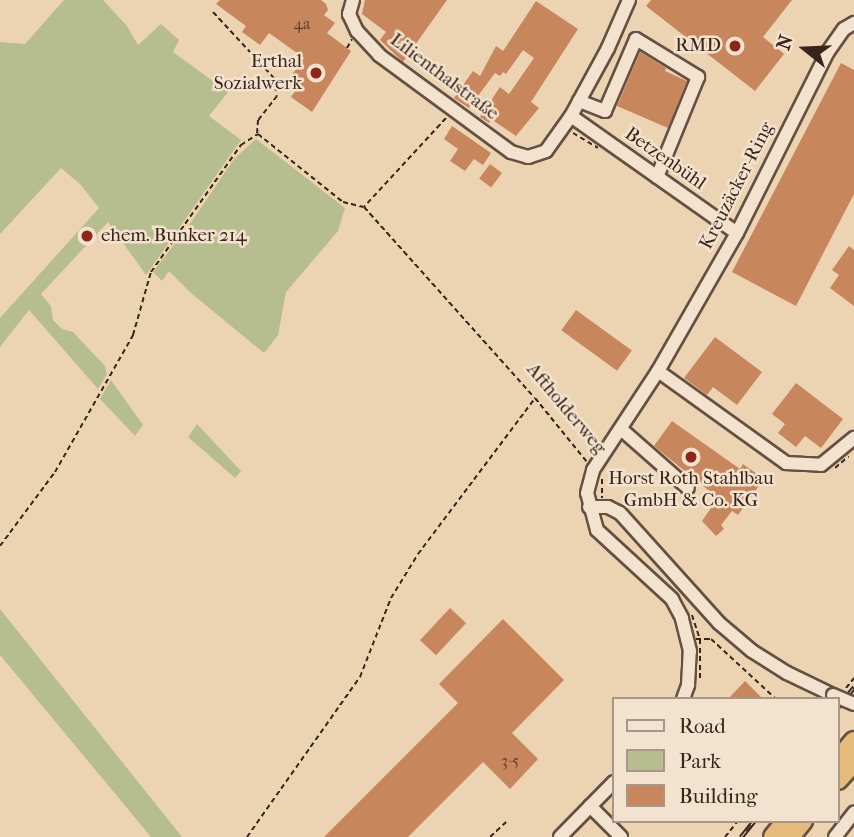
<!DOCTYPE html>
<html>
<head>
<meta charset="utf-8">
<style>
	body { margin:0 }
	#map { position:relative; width:854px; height:837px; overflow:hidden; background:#ecd4b3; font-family:"IM FELL French Canon",serif }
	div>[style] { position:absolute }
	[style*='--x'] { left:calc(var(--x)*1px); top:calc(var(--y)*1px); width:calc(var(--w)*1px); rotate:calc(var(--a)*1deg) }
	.green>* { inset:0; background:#b6bd8e }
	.building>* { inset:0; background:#c7865b; transform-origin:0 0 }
	.path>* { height:2px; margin-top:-1px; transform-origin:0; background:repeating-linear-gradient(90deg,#38241c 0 5px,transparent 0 8.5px) }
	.roads { filter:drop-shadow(2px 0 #655042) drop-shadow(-2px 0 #655042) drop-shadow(0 2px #655042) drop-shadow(0 -2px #655042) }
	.minor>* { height:12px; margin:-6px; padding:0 6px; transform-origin:6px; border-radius:6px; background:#f3e3ce }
	.highway>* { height:18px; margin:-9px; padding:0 9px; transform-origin:9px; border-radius:9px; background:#e6ba7a }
	.rail>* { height:5px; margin-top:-2.5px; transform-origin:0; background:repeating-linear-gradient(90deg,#f3e3ce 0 8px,#38241c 0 16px); box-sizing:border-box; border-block:2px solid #38241c }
	.bridges { filter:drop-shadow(2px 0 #655042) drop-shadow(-2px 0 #655042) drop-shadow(0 2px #655042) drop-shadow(0 -2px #655042) }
	.minor-bridge>* { height:12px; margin:-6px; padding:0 6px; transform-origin:6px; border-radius:6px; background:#f3e3ce }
	.dots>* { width:19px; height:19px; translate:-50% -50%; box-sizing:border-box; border:4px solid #f3e3ce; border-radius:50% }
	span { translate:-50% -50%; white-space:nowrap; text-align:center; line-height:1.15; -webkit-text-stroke:5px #f3e3ce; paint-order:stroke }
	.number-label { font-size:16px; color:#5c3c2c }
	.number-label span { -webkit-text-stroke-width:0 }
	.poi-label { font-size:19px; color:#38241c }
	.right { translate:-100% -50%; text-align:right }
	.left { translate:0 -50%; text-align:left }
	.street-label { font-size:19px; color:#38241c }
	.legend { position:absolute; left:612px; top:697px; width:228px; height:126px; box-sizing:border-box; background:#f3e3ce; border:2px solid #a89787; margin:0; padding:9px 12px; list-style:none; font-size:21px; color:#38241c }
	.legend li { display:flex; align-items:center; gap:14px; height:35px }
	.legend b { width:35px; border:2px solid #a89787 }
	.north { position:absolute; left:770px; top:14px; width:70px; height:70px; -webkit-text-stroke:5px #f3e3ce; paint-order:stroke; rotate:288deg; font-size:19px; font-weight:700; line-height:28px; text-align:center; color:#38241c }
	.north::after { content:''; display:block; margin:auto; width:24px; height:32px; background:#38241c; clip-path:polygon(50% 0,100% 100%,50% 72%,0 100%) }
</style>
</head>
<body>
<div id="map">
	<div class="green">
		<div style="clip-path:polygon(64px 0,103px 0,127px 26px,138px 45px,161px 24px,179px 40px,173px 52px,228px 92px,209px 116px,241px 140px,146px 275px,108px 222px,41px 294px,51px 306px,53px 320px,62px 329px,73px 332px,105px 366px,107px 374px,98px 389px,29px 310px,0 347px,0 318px,99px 208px,80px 184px,61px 168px,0 234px,0 42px,25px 44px)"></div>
		<div style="clip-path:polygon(256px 139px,345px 208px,338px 231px,286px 292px,278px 335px,264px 353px,191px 293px,169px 271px,162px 281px,153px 272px,192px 221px,234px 159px)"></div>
		<div style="clip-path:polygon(111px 380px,143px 425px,135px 436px,100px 399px)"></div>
		<div style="clip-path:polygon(197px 424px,241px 471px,235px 478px,188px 437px)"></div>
		<div style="clip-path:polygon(0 609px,182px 837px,151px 837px,0 655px)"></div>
	</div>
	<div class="building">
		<div style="clip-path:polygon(220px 0,321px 0,326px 4px,328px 10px,324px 15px,335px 23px,327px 33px,351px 51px,312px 112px,291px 97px,299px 86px,289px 79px,304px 58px,269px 33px,260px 45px,242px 32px,246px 26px,216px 4px)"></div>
		<div style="clip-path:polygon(365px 0,447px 0,403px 62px,380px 40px,386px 32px,362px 14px)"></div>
		<div style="clip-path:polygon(651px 0,792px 0,763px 37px,784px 54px,755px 91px,646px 6px)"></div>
		<div style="clip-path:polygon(536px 1px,578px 29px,531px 102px,539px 108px,516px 136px,491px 119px,489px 123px,480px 117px,500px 87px,509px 94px,534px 58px,523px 50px,506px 74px,503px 72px,500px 76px,495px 73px,469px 108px,454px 98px,473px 71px,480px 76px,496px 46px,503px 51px)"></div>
		<div style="clip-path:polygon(640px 52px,666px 68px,665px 71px,687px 81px,668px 128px,617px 106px)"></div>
		<div style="clip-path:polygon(841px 63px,854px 70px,854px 194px,796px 306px,732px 272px)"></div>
		<div style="clip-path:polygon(452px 126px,491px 153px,483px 165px,474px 159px,465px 171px,450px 161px,458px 149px,444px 139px)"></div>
		<div style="left:490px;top:164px;width:15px;height:18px;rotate:37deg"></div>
		<div style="clip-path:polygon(849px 246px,854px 250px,854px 306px,830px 288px,839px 275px,832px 270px)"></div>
		<div style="left:576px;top:310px;width:69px;height:25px;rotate:36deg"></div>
		<div style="clip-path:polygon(715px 337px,762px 372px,737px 405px,713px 387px,707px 395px,684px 378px)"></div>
		<div style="clip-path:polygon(796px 383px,843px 419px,821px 448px,805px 436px,796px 447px,778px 433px,785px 424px,772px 414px)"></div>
		<div style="clip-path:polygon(672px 421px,740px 469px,743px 464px,764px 479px,738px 515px,732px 511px,721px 525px,724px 529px,716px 536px,702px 521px,718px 498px,654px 446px)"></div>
		<div style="left:450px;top:608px;width:22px;height:44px;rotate:43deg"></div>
		<div style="clip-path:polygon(503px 619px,564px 680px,512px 733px,538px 759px,510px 789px,483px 762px,408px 837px,324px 837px,458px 703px,439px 684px)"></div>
		<div style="clip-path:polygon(745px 681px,763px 699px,728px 699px)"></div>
	</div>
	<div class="path">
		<div style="--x:213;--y:12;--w:90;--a:47.3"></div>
		<div style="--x:274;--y:78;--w:18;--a:81"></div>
		<div style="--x:277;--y:96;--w:31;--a:128"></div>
		<div style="--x:258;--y:120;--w:13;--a:94"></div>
		<div style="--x:347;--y:48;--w:10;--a:-61"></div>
		<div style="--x:446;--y:118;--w:121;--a:132.7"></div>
		<div style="--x:364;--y:207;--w:256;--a:48.2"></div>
		<div style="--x:535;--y:398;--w:82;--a:50.9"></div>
		<div style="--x:573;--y:133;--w:29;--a:31"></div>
		<div style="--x:835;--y:468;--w:18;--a:-41"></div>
		<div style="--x:602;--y:479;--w:19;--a:90"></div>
		<div style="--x:0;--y:546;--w:92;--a:-53.4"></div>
		<div style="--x:55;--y:472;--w:158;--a:-60.3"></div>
		<div style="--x:133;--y:335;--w:66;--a:-74.1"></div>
		<div style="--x:151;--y:272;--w:156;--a:-54.7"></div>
		<div style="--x:241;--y:145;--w:20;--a:-33"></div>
		<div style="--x:258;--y:134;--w:109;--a:38.7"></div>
		<div style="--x:343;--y:202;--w:21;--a:14"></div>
		<div style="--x:692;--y:615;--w:25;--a:72"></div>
		<div style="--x:700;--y:639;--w:39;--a:90"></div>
		<div style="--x:696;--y:639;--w:15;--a:0"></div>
		<div style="--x:711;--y:639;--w:88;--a:42.7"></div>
		<div style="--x:846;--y:688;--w:13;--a:-51"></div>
		<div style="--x:247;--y:837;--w:196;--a:-54.8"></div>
		<div style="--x:360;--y:677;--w:85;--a:-68.6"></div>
		<div style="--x:391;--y:598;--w:52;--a:-58.5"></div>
		<div style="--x:418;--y:554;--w:195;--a:-53.1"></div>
		<div style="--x:490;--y:837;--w:22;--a:-43"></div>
		<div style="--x:725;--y:837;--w:21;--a:-51"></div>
	</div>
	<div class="roads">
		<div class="minor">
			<div style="--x:353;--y:0;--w:15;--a:106"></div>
			<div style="--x:349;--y:14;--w:19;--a:65"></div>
			<div style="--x:357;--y:31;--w:33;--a:47"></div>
			<div style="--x:379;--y:55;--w:164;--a:36.3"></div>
			<div style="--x:511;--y:152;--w:18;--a:16"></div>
			<div style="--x:528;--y:157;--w:19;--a:-18"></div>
			<div style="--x:546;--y:151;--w:43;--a:-54.5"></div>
			<div style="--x:571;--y:116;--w:77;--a:-61.4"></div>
			<div style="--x:608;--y:48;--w:52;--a:-66.4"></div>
			<div style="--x:579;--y:101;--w:28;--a:21"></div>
			<div style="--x:605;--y:111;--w:78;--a:-66.7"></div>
			<div style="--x:636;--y:39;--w:73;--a:31.5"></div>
			<div style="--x:698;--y:77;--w:108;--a:112.3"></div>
			<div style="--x:571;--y:116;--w:203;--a:35.2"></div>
			<div style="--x:658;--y:371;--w:158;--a:35.7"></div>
			<div style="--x:786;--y:463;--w:35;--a:3"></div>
			<div style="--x:821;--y:465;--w:43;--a:-39.3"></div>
			<div style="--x:621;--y:429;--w:89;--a:41.4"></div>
			<div style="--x:589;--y:507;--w:19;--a:0"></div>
			<div style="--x:608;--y:507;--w:13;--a:27"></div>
			<div style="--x:620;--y:513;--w:148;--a:48"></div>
			<div style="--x:719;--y:623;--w:43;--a:40.3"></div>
			<div style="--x:752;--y:651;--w:41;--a:32.2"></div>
			<div style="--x:787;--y:673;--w:51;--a:25.6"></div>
			<div style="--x:683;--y:699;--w:15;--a:-70"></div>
			<div style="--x:688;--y:685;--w:34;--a:-87"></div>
			<div style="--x:690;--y:651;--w:34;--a:-104"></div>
			<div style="--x:682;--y:618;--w:21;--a:-118"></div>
			<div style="--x:672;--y:599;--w:102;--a:-137.4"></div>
			<div style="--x:597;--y:530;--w:38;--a:-105"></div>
			<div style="--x:587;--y:493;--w:24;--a:-75"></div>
			<div style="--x:593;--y:470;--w:118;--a:-56.7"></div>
			<div style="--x:658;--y:371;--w:159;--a:-60.2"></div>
			<div style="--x:737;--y:233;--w:201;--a:-63.4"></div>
			<div style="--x:827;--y:53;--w:29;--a:-55"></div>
			<div style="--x:844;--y:29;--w:12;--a:-31"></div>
			<div style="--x:590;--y:806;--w:44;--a:45"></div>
			<div style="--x:560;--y:837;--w:77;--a:-45.5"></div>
			<div style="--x:835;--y:837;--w:31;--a:-52"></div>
		</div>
		<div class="highway">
			<div style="--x:838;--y:760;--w:25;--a:-50"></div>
			<div style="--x:838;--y:780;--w:24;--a:-48"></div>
			<div style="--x:773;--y:837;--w:21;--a:-51"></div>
			<div style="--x:790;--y:837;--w:21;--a:-51"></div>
		</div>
	</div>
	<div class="rail">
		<div style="--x:838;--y:707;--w:26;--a:-51"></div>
		<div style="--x:741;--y:837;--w:21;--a:-51"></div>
	</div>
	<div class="bridges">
		<div class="minor-bridge">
			<div style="--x:833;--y:695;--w:23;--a:23"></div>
		</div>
	</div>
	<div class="dots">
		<div style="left:735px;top:46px;background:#8f2418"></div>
		<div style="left:316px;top:73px;background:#8f2418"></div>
		<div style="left:87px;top:236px;background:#8f2418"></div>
		<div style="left:691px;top:457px;background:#8f2418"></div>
	</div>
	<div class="number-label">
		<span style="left:302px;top:24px">4a</span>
		<span style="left:510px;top:761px">3-5</span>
	</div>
	<div class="poi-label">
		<span class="right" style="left:721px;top:46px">RMD</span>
		<span class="right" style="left:302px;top:73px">Erthal<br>Sozialwerk</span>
		<span class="left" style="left:101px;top:236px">ehem. Bunker 214</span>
		<span style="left:691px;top:490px">Horst Roth Stahlbau<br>GmbH &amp; Co. KG</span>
	</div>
	<div class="street-label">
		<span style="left:444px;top:77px;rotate:37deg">Lilienthalstraße</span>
		<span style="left:665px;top:159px;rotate:35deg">Betzenbühl</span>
		<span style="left:737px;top:186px;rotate:-63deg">Kreuzäcker-Ring</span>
		<span style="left:566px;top:409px;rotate:50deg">Aftholderweg</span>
	</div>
	<ul class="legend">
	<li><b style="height:9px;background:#f3e3ce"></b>Road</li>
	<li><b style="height:19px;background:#b6bd8e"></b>Park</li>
	<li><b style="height:19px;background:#c7865b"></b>Building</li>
	</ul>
	<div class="north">N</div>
</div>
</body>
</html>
